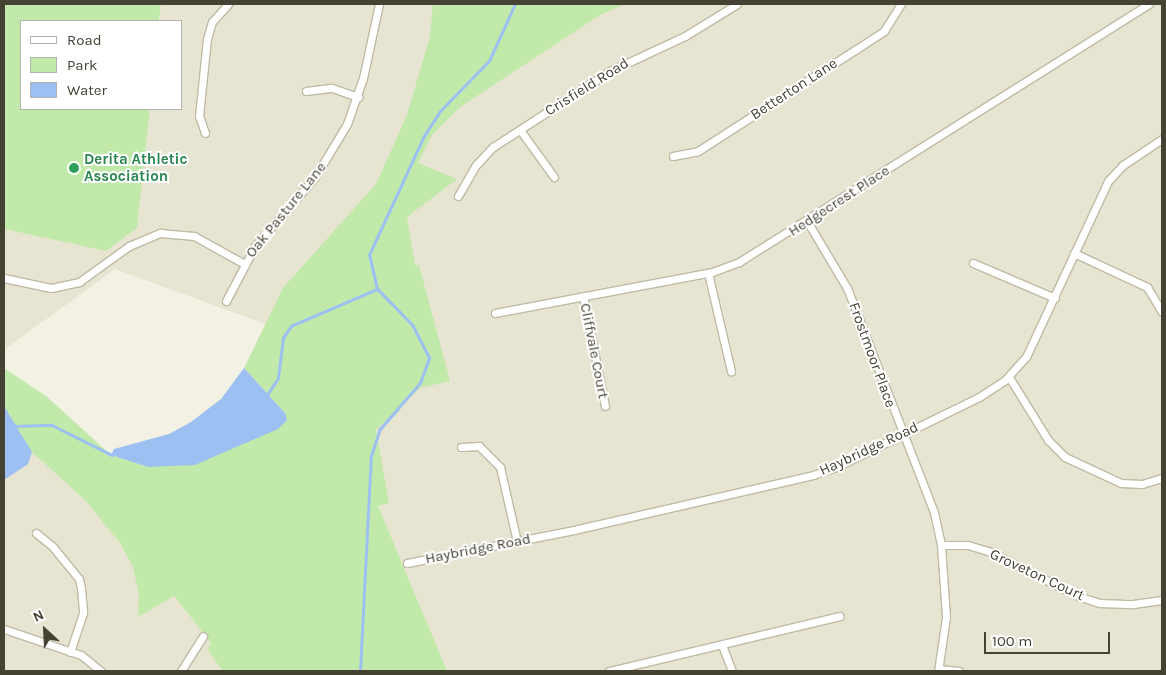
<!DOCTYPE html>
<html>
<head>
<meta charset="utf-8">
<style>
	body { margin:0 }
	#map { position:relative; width:1166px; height:675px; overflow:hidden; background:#f3f1e4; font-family:Karla,sans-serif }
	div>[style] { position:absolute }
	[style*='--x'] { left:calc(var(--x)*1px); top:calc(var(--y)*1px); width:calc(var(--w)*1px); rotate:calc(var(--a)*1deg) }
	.residential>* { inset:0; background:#e7e4d1 }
	.green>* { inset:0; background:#c1e9aa }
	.water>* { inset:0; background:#9dc0f3 }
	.stream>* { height:2.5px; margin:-1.25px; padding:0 1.25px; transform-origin:1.25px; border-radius:1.25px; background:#9dc0f3 }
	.roads { filter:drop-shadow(1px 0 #bebaa6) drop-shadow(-1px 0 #bebaa6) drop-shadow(0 1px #bebaa6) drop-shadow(0 -1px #bebaa6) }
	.minor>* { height:7px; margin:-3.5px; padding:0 3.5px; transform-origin:3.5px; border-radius:3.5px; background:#fff }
	.dots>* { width:14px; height:14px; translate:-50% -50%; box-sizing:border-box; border:2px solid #fff; border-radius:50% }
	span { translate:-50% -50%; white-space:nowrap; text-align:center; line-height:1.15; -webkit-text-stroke:4px #fff; paint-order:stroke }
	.street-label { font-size:15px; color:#454133 }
	.leisure-label { font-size:15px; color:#27864d; font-weight:700 }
	.left { translate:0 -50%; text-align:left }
	.frame { position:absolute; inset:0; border:5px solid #454133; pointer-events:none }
	.legend { position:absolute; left:20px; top:20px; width:162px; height:90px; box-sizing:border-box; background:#fff; border:1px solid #b5b3ad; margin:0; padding:6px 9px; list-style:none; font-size:15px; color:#454133 }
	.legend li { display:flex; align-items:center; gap:10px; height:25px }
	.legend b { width:25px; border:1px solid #b5b3ad }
	.north { position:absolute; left:20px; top:605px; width:50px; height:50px; -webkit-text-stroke:4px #fff; paint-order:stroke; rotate:335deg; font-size:14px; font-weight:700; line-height:20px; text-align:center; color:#454133 }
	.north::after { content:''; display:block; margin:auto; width:18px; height:22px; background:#454133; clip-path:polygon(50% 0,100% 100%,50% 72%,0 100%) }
	.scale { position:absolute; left:984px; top:632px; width:126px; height:22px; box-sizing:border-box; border:2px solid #454133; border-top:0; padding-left:6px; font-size:15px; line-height:18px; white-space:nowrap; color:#454133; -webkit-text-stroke:4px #fff; paint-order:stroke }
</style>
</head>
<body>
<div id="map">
	<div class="residential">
		<div style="clip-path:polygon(161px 4px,1162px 4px,1162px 671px,447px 671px,307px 339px,115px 269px,4px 350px,4px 229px,106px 251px,137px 228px,150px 109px,181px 109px,181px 21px,160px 21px)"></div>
		<div style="clip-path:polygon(4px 385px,234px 671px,4px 671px)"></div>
	</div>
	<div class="green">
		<div style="clip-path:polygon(4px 4px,161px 4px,159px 21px,21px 21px,21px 109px,150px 109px,137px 228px,106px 251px,4px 229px)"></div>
		<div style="clip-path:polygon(433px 4px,625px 4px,600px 15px,460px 107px,432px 135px,418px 163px,457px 179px,407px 217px,415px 265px,419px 265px,450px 381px,420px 388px,376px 430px,389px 503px,378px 506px,447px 671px,223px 671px,207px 649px,211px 643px,174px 596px,138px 617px,139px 595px,133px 567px,120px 543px,86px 501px,32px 452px,4px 406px,4px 368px,46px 396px,111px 455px,148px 467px,285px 413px,244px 368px,283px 288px,376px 184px,407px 115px,430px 36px)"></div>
	</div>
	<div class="water">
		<div style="clip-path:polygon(244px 368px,285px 413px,287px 420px,278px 429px,195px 465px,148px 467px,111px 455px,114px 449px,169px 434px,191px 422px,221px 399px)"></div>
		<div style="clip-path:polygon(4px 406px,32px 452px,28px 464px,4px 480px)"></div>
	</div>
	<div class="stream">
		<div style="--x:267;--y:395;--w:20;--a:-57"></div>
		<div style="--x:278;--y:378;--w:40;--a:-82.9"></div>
		<div style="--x:283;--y:338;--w:14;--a:-56"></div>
		<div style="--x:291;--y:326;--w:94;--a:-23.3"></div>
		<div style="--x:14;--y:426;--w:38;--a:-2"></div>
		<div style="--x:52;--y:425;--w:67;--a:26.6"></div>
		<div style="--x:360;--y:671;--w:215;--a:-87.1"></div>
		<div style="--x:371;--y:456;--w:28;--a:-72"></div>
		<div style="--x:380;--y:429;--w:61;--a:-49"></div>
		<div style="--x:420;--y:383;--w:27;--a:-70"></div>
		<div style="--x:429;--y:358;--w:37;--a:-117"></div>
		<div style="--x:412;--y:325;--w:50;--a:-134.2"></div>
		<div style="--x:377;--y:289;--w:35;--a:-103"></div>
		<div style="--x:369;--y:255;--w:131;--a:-65.2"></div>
		<div style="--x:424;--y:136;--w:30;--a:-57"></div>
		<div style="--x:440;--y:111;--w:70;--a:-45.6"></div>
		<div style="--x:489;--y:61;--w:63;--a:-65.5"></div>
	</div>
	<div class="roads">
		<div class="minor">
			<div style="--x:306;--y:91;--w:26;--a:-7"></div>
			<div style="--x:332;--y:88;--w:28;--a:19"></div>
			<div style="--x:520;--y:130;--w:58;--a:54.1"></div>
			<div style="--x:205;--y:133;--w:18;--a:-109"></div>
			<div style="--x:199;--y:116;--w:77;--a:-84.1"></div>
			<div style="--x:207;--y:39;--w:18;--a:-74"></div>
			<div style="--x:212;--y:22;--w:24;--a:-48"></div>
			<div style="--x:673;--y:156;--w:25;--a:-11"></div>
			<div style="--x:698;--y:151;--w:187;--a:-32.8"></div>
			<div style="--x:855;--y:50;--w:35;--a:-33"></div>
			<div style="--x:884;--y:31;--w:32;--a:-58"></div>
			<div style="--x:458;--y:196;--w:36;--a:-60"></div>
			<div style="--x:476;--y:165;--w:25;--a:-47"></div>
			<div style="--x:493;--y:147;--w:140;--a:-33"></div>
			<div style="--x:610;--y:71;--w:83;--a:-25"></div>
			<div style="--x:685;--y:36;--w:61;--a:-31.6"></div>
			<div style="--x:807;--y:221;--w:78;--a:59.2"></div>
			<div style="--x:847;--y:288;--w:240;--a:68.8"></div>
			<div style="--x:934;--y:512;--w:34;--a:78"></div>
			<div style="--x:941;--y:545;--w:72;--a:86"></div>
			<div style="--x:946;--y:617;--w:55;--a:98.4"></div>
			<div style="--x:1074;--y:253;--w:81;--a:25"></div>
			<div style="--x:1147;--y:287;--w:29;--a:59"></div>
			<div style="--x:973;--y:263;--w:89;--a:23.1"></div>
			<div style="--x:708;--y:273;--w:101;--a:76.8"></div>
			<div style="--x:4;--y:278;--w:48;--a:12"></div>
			<div style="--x:51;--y:288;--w:29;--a:-12"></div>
			<div style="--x:79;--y:282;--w:62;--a:-35.8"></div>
			<div style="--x:129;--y:246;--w:34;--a:-23"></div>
			<div style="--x:160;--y:233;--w:34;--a:5"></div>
			<div style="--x:194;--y:236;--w:56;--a:28.9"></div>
			<div style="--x:583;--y:296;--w:112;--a:78.7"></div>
			<div style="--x:226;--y:301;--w:62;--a:-62.2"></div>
			<div style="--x:255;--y:246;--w:91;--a:-49"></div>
			<div style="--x:315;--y:177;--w:62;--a:-58.9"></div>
			<div style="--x:347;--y:124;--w:49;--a:-70.8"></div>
			<div style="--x:363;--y:78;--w:76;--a:-77.8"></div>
			<div style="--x:495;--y:313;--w:221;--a:-10.7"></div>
			<div style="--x:712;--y:272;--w:29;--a:-20"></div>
			<div style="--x:739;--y:262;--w:484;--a:-32.2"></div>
			<div style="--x:1009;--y:377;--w:74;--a:58.2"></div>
			<div style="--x:1048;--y:440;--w:24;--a:45"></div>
			<div style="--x:1065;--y:457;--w:62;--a:24.9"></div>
			<div style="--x:1121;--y:483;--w:21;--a:3"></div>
			<div style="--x:1142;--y:484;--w:21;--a:-17"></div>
			<div style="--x:461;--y:447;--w:18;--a:-3"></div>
			<div style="--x:479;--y:446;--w:30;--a:45"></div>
			<div style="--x:500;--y:467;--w:77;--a:77.2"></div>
			<div style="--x:36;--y:533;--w:22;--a:39"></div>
			<div style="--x:53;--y:547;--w:41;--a:50.9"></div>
			<div style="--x:79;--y:579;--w:9;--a:77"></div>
			<div style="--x:81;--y:588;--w:25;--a:85"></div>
			<div style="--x:83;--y:613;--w:41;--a:108.4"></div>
			<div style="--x:941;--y:545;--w:27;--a:0"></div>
			<div style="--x:968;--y:545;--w:21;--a:17"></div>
			<div style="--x:988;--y:551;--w:101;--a:26.6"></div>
			<div style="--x:1078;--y:596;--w:23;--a:18"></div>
			<div style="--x:1100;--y:603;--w:33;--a:2"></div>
			<div style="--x:1133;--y:604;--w:29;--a:-8"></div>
			<div style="--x:407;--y:563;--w:174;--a:-11.2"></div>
			<div style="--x:578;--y:529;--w:241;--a:-12.9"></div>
			<div style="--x:813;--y:475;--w:24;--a:-19"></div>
			<div style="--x:836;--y:467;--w:159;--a:-26.1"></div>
			<div style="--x:979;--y:397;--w:31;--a:-33"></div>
			<div style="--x:1005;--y:380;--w:31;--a:-48"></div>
			<div style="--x:1026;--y:357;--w:194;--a:-65"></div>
			<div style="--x:1108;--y:181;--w:22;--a:-47"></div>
			<div style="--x:1123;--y:165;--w:47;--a:-33.7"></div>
			<div style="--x:4;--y:629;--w:81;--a:18.7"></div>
			<div style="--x:81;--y:655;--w:26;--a:39"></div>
			<div style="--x:722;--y:645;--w:28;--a:69"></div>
			<div style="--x:939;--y:669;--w:20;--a:6"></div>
			<div style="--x:181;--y:671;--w:41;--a:-57.8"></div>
			<div style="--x:609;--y:671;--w:237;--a:-13.4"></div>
		</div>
	</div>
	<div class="dots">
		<div style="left:74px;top:168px;background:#2e9e5b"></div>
	</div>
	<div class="street-label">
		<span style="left:587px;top:87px;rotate:-32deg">Crisfield Road</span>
		<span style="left:794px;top:89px;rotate:-33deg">Betterton Lane</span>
		<span style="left:839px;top:201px;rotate:-33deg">Hedgecrest Place</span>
		<span style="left:286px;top:210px;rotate:-51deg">Oak Pasture Lane</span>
		<span style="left:594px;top:351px;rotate:79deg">Cliffvale Court</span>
		<span style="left:872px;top:355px;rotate:70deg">Frostmoor Place</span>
		<span style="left:869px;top:449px;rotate:-25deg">Haybridge Road</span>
		<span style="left:478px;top:549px;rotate:-11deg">Haybridge Road</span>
		<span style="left:1037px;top:575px;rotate:25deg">Groveton Court</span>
	</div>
	<div class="leisure-label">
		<span class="left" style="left:84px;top:168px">Derita Athletic<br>Association</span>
	</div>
	<div class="frame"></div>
	<ul class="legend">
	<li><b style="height:6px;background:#fff"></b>Road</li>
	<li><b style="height:14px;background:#c1e9aa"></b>Park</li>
	<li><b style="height:14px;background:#9dc0f3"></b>Water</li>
	</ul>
	<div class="north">N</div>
	<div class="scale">100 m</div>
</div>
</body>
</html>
